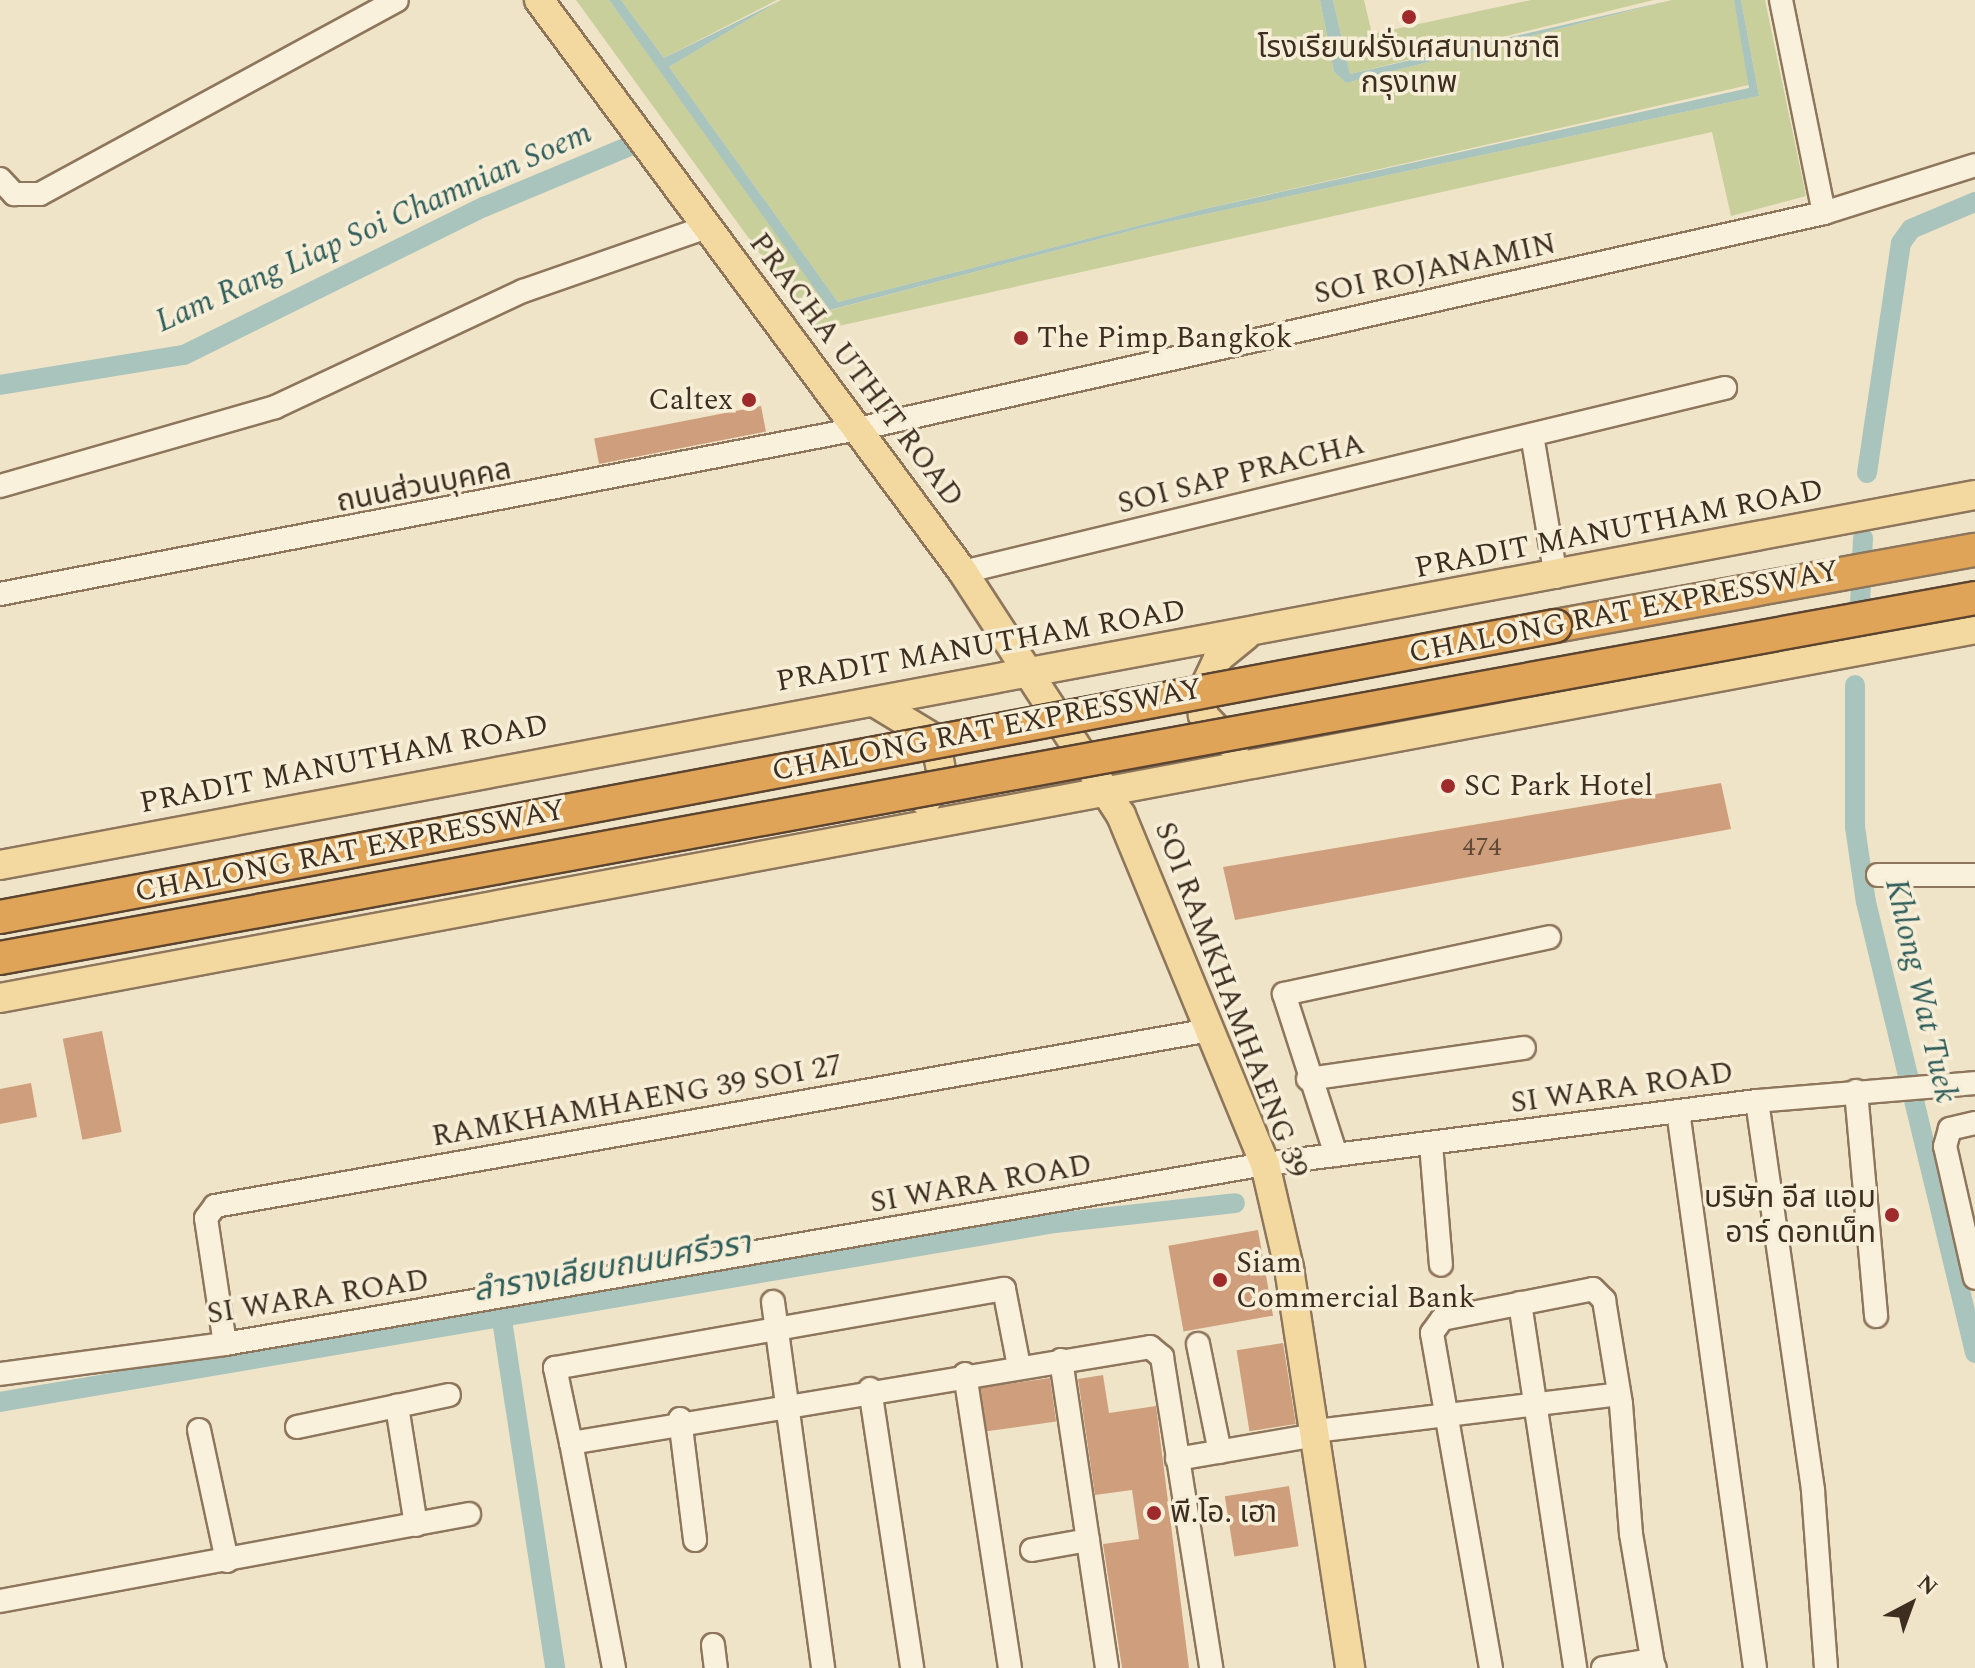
<!DOCTYPE html>
<html>
<head>
<meta charset="utf-8">
<style>
	body { margin:0 }
	#map { position:relative; width:1975px; height:1668px; overflow:hidden; background:#f0e4c8; font-family:Spectral,"Noto Sans Thai",serif }
	div>[style] { position:absolute }
	[style*='--x'] { left:calc(var(--x)*1px); top:calc(var(--y)*1px); width:calc(var(--w)*1px); rotate:calc(var(--a)*1deg) }
	.green>* { inset:0; background:#c9cf9b }
	.water>* { inset:0; background:#a9c4bc }
	.canal>* { height:20px; margin:-10px; padding:0 10px; transform-origin:10px; border-radius:10px; background:#a9c4bc }
	.building>* { inset:0; background:#cf9f7d; transform-origin:0 0 }
	.roads { filter:drop-shadow(2px 0 #8d765c) drop-shadow(-2px 0 #8d765c) drop-shadow(0 2px #8d765c) drop-shadow(0 -2px #8d765c) }
	.minor>* { height:22px; margin:-11px; padding:0 11px; transform-origin:11px; border-radius:11px; background:#faf1dc }
	.major>* { height:28px; margin:-14px; padding:0 14px; transform-origin:14px; border-radius:14px; background:#f3d9a0 }
	.highway>* { height:32px; margin:-16px; padding:0 16px; transform-origin:16px; border-radius:16px; background:#e0a458 }
	.bridges { filter:drop-shadow(2px 0 #5b4430) drop-shadow(-2px 0 #5b4430) drop-shadow(0 2px #5b4430) drop-shadow(0 -2px #5b4430) }
	.highway-bridge>* { height:32px; margin:-16px; padding:0 16px; transform-origin:16px; border-radius:16px; background:#e0a458 }
	.dots>* { width:22px; height:22px; translate:-50% -50%; box-sizing:border-box; border:4px solid #f7eed8; border-radius:50% }
	span { translate:-50% -50%; white-space:nowrap; text-align:center; line-height:1.15; -webkit-text-stroke:7px #f7eed8; paint-order:stroke }
	.number-label { font-size:26px; color:#624a37 }
	.number-label span { -webkit-text-stroke-width:0 }
	.poi-label { font-size:30px; color:#3d2e20 }
	.left { translate:0 -50%; text-align:left }
	.right { translate:-100% -50%; text-align:right }
	.street-label { font-size:30px; color:#3d2e20 }
	.water-label { font-size:32px; color:#2f5d5a; font-style:italic }
	.north { position:absolute; left:1871px; top:1564px; width:80px; height:80px; -webkit-text-stroke:6px #f7eed8; paint-order:stroke; rotate:41deg; font-size:22px; font-weight:700; line-height:32px; text-align:center; color:#3d2e20 }
	.north::after { content:''; display:block; margin:auto; width:28px; height:36px; background:#3d2e20; clip-path:polygon(50% 0,100% 100%,50% 72%,0 100%) }
</style>
</head>
<body>
<div id="map">
	<div class="green">
		<div style="clip-path:polygon(576px 0,609px 0,831px 310px,1145px 227px,1759px 96px,1741px 0,1765px 0,1806px 196px,1731px 216px,1712px 132px,816px 331px)"></div>
		<div style="clip-path:polygon(621px 0,777px 0,664px 58px)"></div>
		<div style="clip-path:polygon(781px 0,1320px 0,1334px 72px,1346px 83px,1672px 0,1734px 0,1753px 84px,1204px 209px,838px 302px,669px 67px)"></div>
		<div style="clip-path:polygon(1333px 0,1364px 0,1372px 34px,1531px 0,1654px 0,1350px 74px)"></div>
	</div>
	<div class="water">
		<div style="clip-path:polygon(609px 0,621px 0,664px 58px,781px 0,669px 67px,838px 302px,1204px 209px,1749px 88px,1734px 0,1741px 0,1759px 96px,1145px 227px,830px 310px)"></div>
		<div style="clip-path:polygon(1320px 0,1333px 0,1350px 74px,1672px 0,1346px 83px,1334px 72px)"></div>
	</div>
	<div class="canal">
		<div style="--x:0;--y:385;--w:186;--a:-9.3"></div>
		<div style="--x:184;--y:355;--w:335;--a:-26.3"></div>
		<div style="--x:484;--y:207;--w:158;--a:-22.7"></div>
		<div style="--x:1867;--y:473;--w:232;--a:-81.6"></div>
		<div style="--x:1901;--y:243;--w:17;--a:-54"></div>
		<div style="--x:1911;--y:229;--w:69;--a:-22.9"></div>
		<div style="--x:1859;--y:626;--w:88;--a:-87.4"></div>
		<div style="--x:1855;--y:685;--w:142;--a:90"></div>
		<div style="--x:1855;--y:827;--w:76;--a:81.7"></div>
		<div style="--x:1866;--y:902;--w:464;--a:76.4"></div>
		<div style="--x:502;--y:1320;--w:352;--a:81.3"></div>
		<div style="--x:0;--y:1402;--w:1070;--a:-9.63"></div>
		<div style="--x:1055;--y:1223;--w:181;--a:-6.3"></div>
	</div>
	<div class="building">
		<div style="left:761px;top:406px;width:26px;height:170px;rotate:79deg"></div>
		<div style="clip-path:polygon(1721px 783px,1731px 829px,1235px 920px,1223px 867px)"></div>
		<div style="left:102px;top:1031px;width:103px;height:40px;rotate:79deg"></div>
		<div style="clip-path:polygon(31px 1083px,37px 1117px,0 1124px,0 1089px)"></div>
		<div style="left:1258px;top:1230px;width:87px;height:91px;rotate:80deg"></div>
		<div style="left:1283px;top:1343px;width:82px;height:47px;rotate:81deg"></div>
		<div style="clip-path:polygon(1103px 1375px,1109px 1413px,1156px 1406px,1189px 1668px,1122px 1668px,1103px 1544px,1139px 1539px,1132px 1490px,1095px 1495px,1078px 1379px)"></div>
		<div style="left:1050px;top:1378px;width:44px;height:70px;rotate:82deg"></div>
		<div style="left:1289px;top:1486px;width:61px;height:65px;rotate:81deg"></div>
	</div>
	<div class="roads">
		<div class="minor">
			<div style="--x:1781;--y:0;--w:217;--a:78.6"></div>
			<div style="--x:0;--y:179;--w:21;--a:47"></div>
			<div style="--x:14;--y:194;--w:26;--a:0"></div>
			<div style="--x:40;--y:194;--w:406;--a:-28.5"></div>
			<div style="--x:1532;--y:435;--w:144;--a:80.4"></div>
			<div style="--x:0;--y:486;--w:286;--a:-16"></div>
			<div style="--x:275;--y:407;--w:274;--a:-25.1"></div>
			<div style="--x:523;--y:291;--w:195;--a:-19.2"></div>
			<div style="--x:963;--y:572;--w:784;--a:-13.58"></div>
			<div style="--x:0;--y:594;--w:874;--a:-10.89"></div>
			<div style="--x:858;--y:429;--w:990;--a:-12.6"></div>
			<div style="--x:1824;--y:213;--w:158;--a:-17.6"></div>
			<div style="--x:1878;--y:875;--w:97;--a:0"></div>
			<div style="--x:1308;--y:1079;--w:218;--a:-8.2"></div>
			<div style="--x:1856;--y:1091;--w:226;--a:84.9"></div>
			<div style="--x:1757;--y:1101;--w:394;--a:81.8"></div>
			<div style="--x:1813;--y:1491;--w:177;--a:85.8"></div>
			<div style="--x:1678;--y:1111;--w:562;--a:82.13"></div>
			<div style="--x:1975;--y:1123;--w:26;--a:167"></div>
			<div style="--x:1950;--y:1129;--w:18;--a:106"></div>
			<div style="--x:1945;--y:1146;--w:135;--a:77.2"></div>
			<div style="--x:1431;--y:1144;--w:121;--a:85.3"></div>
			<div style="--x:1336;--y:1155;--w:169;--a:-107.9"></div>
			<div style="--x:1284;--y:994;--w:271;--a:-12.1"></div>
			<div style="--x:773;--y:1302;--w:369;--a:82.2"></div>
			<div style="--x:1520;--y:1303;--w:369;--a:81.4"></div>
			<div style="--x:225;--y:1344;--w:127;--a:-98.6"></div>
			<div style="--x:206;--y:1218;--w:15;--a:-53"></div>
			<div style="--x:215;--y:1206;--w:1010;--a:-10.03"></div>
			<div style="--x:1198;--y:1344;--w:110;--a:78.5"></div>
			<div style="--x:1061;--y:1360;--w:311;--a:81.5"></div>
			<div style="--x:0;--y:1374;--w:227;--a:-7.6"></div>
			<div style="--x:225;--y:1344;--w:1055;--a:-9.82"></div>
			<div style="--x:1265;--y:1164;--w:496;--a:-7.3"></div>
			<div style="--x:1757;--y:1101;--w:219;--a:-4.7"></div>
			<div style="--x:965;--y:1374;--w:297;--a:81.3"></div>
			<div style="--x:870;--y:1389;--w:282;--a:81.4"></div>
			<div style="--x:680;--y:1419;--w:122;--a:82.9"></div>
			<div style="--x:297;--y:1427;--w:102;--a:-11.9"></div>
			<div style="--x:199;--y:1430;--w:134;--a:77.9"></div>
			<div style="--x:1315;--y:1431;--w:306;--a:-6.9"></div>
			<div style="--x:571;--y:1443;--w:77;--a:-102"></div>
			<div style="--x:555;--y:1368;--w:456;--a:-10"></div>
			<div style="--x:1004;--y:1289;--w:78;--a:79"></div>
			<div style="--x:1177;--y:1459;--w:141;--a:-9.8"></div>
			<div style="--x:416;--y:1525;--w:121;--a:-99.1"></div>
			<div style="--x:397;--y:1406;--w:53;--a:-11.9"></div>
			<div style="--x:1032;--y:1550;--w:57;--a:-10.1"></div>
			<div style="--x:0;--y:1601;--w:477;--a:-10.5"></div>
			<div style="--x:713;--y:1645;--w:23;--a:83"></div>
			<div style="--x:614;--y:1668;--w:229;--a:-100.8"></div>
			<div style="--x:571;--y:1443;--w:587;--a:-9.41"></div>
			<div style="--x:1150;--y:1347;--w:16;--a:40"></div>
			<div style="--x:1162;--y:1357;--w:315;--a:81"></div>
			<div style="--x:1491;--y:1668;--w:340;--a:-100"></div>
			<div style="--x:1432;--y:1333;--w:17;--a:-54"></div>
			<div style="--x:1442;--y:1319;--w:154;--a:-11.2"></div>
			<div style="--x:1593;--y:1289;--w:16;--a:45"></div>
			<div style="--x:1604;--y:1300;--w:105;--a:80.7"></div>
			<div style="--x:1621;--y:1404;--w:130;--a:85.6"></div>
			<div style="--x:1631;--y:1534;--w:132;--a:80.4"></div>
			<div style="--x:1603;--y:1668;--w:44;--a:-9.2"></div>
			<div style="--x:1646;--y:1661;--w:11;--a:38"></div>
		</div>
		<div class="major">
			<div style="--x:539;--y:0;--w:712;--a:53.45"></div>
			<div style="--x:963;--y:572;--w:290;--a:57"></div>
			<div style="--x:1121;--y:815;--w:378;--a:67.6"></div>
			<div style="--x:1265;--y:1164;--w:107;--a:77"></div>
			<div style="--x:1289;--y:1268;--w:405;--a:81.3"></div>
			<div style="--x:874;--y:702;--w:71;--a:31.2"></div>
			<div style="--x:935;--y:739;--w:37;--a:79"></div>
			<div style="--x:942;--y:775;--w:31;--a:122"></div>
			<div style="--x:1234;--y:747;--w:45;--a:-134.1"></div>
			<div style="--x:1203;--y:715;--w:22;--a:-93"></div>
			<div style="--x:1202;--y:693;--w:38;--a:-65"></div>
			<div style="--x:1218;--y:658;--w:36;--a:-39"></div>
			<div style="--x:0;--y:865;--w:2009;--a:-10.61"></div>
			<div style="--x:0;--y:998;--w:2009;--a:-10.58"></div>
		</div>
		<div class="highway">
			<div style="--x:1555;--y:626;--w:427;--a:-10.3"></div>
		</div>
	</div>
	<div class="bridges">
		<div class="highway-bridge">
			<div style="--x:0;--y:917;--w:1582;--a:-10.6"></div>
			<div style="--x:0;--y:958;--w:2008;--a:-10.33"></div>
		</div>
	</div>
	<div class="dots">
		<div style="left:1409px;top:17px;background:#9e2a2b"></div>
		<div style="left:1021px;top:338px;background:#9e2a2b"></div>
		<div style="left:749px;top:400px;background:#9e2a2b"></div>
		<div style="left:1448px;top:786px;background:#9e2a2b"></div>
		<div style="left:1892px;top:1215px;background:#9e2a2b"></div>
		<div style="left:1220px;top:1280px;background:#9e2a2b"></div>
		<div style="left:1154px;top:1513px;background:#9e2a2b"></div>
	</div>
	<div class="number-label">
		<span style="left:1482px;top:848px">474</span>
	</div>
	<div class="poi-label">
		<span style="left:1409px;top:65px">โรงเรียนฝรั่งเศสนานาชาติ<br>กรุงเทพ</span>
		<span class="left" style="left:1037px;top:338px">The Pimp Bangkok</span>
		<span class="right" style="left:733px;top:400px">Caltex</span>
		<span class="left" style="left:1464px;top:786px">SC Park Hotel</span>
		<span class="right" style="left:1876px;top:1215px">บริษัท อีส แอม<br>อาร์ ดอทเน็ท</span>
		<span class="left" style="left:1236px;top:1280px">Siam<br>Commercial Bank</span>
		<span class="left" style="left:1170px;top:1513px">พี.โอ. เฮา</span>
	</div>
	<div class="street-label">
		<span style="left:1435px;top:269px;rotate:-12deg">SOI ROJANAMIN</span>
		<span style="left:856px;top:370px;rotate:53deg">PRACHA UTHIT ROAD</span>
		<span style="left:1241px;top:474px;rotate:-14deg">SOI SAP PRACHA</span>
		<span style="left:424px;top:486px;rotate:-11deg">ถนนส่วนบุคคล</span>
		<span style="left:1619px;top:529px;rotate:-11deg">PRADIT MANUTHAM ROAD</span>
		<span style="left:1624px;top:612px;rotate:-11deg">CHALONG RAT EXPRESSWAY</span>
		<span style="left:981px;top:646px;rotate:-10deg">PRADIT MANUTHAM ROAD</span>
		<span style="left:987px;top:730px;rotate:-11deg">CHALONG RAT EXPRESSWAY</span>
		<span style="left:344px;top:764px;rotate:-11deg">PRADIT MANUTHAM ROAD</span>
		<span style="left:350px;top:851px;rotate:-11deg">CHALONG RAT EXPRESSWAY</span>
		<span style="left:1231px;top:1000px;rotate:69deg">SOI RAMKHAMHAENG 39</span>
		<span style="left:1622px;top:1088px;rotate:-8deg">SI WARA ROAD</span>
		<span style="left:637px;top:1101px;rotate:-10deg">RAMKHAMHAENG 39 SOI 27</span>
		<span style="left:981px;top:1184px;rotate:-10deg">SI WARA ROAD</span>
		<span style="left:318px;top:1297px;rotate:-9deg">SI WARA ROAD</span>
	</div>
	<div class="water-label">
		<span style="left:374px;top:228px;rotate:-24deg">Lam Rang Liap Soi Chamnian Soem</span>
		<span style="left:1920px;top:991px;rotate:77deg">Khlong Wat Tuek</span>
		<span style="left:612px;top:1268px;rotate:-10deg">ลำรางเลียบถนนศรีวรา</span>
	</div>
	<div class="north">N</div>
</div>
</body>
</html>
